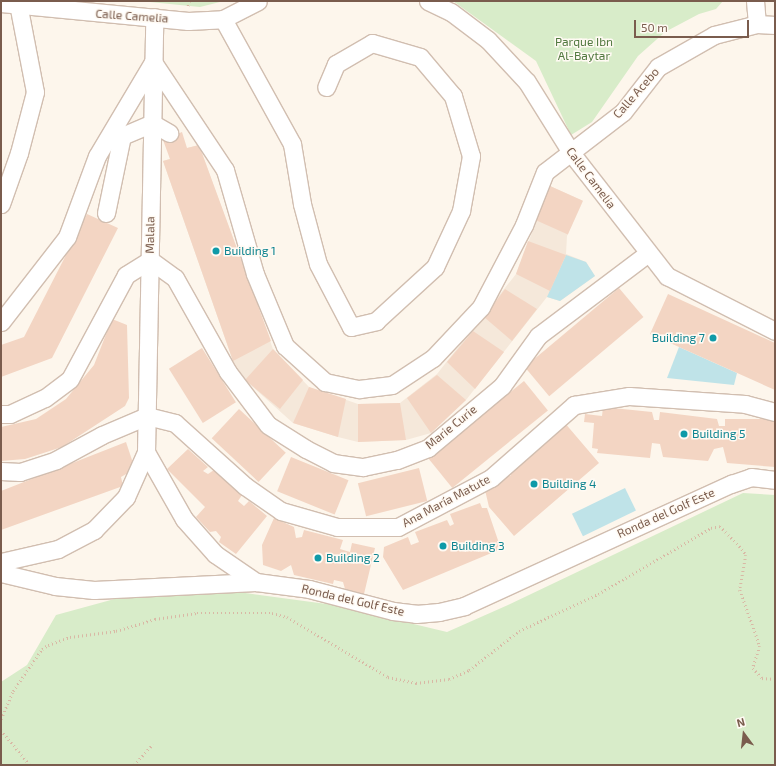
<!DOCTYPE html>
<html>
<head>
<meta charset="utf-8">
<style>
	body { margin:0 }
	#map { position:relative; width:776px; height:766px; overflow:hidden; background:#fdf6ec; font-family:"Exo 2",sans-serif }
	div>[style] { position:absolute }
	[style*='--x'] { left:calc(var(--x)*1px); top:calc(var(--y)*1px); width:calc(var(--w)*1px); rotate:calc(var(--a)*1deg) }
	.residential>* { inset:0; background:#f5e8da }
	.green>* { inset:0; background:#d8ecc9 }
	.water>* { inset:0; background:#bfe3e8; transform-origin:0 0 }
	.building>* { inset:0; background:#f3d5c3; transform-origin:0 0 }
	.path>* { height:2.5px; margin-top:-1.25px; transform-origin:0; background:repeating-linear-gradient(90deg,#d9b8a5 0 1px,transparent 0 4px) }
	.roads { filter:drop-shadow(1px 0 #d1beb0) drop-shadow(-1px 0 #d1beb0) drop-shadow(0 1px #d1beb0) drop-shadow(0 -1px #d1beb0) }
	.minor>* { height:17px; margin:-8.5px; padding:0 8.5px; transform-origin:8.5px; border-radius:8.5px; background:#fff }
	.dots>* { width:11px; height:11px; translate:-50% -50%; box-sizing:border-box; border:2px solid #fffaf3; border-radius:50% }
	span { translate:-50% -50%; white-space:nowrap; text-align:center; line-height:1.15; -webkit-text-stroke:3px #fffaf3; paint-order:stroke }
	.street-label { font-size:12px; color:#7a5c4d }
	.park-label { font-size:12px; color:#537a41 }
	.culture-label { font-size:12px; color:#0d838f }
	.left { translate:0 -50%; text-align:left }
	.right { translate:-100% -50%; text-align:right }
	.frame { position:absolute; inset:0; border:2px solid #7a5c4d; pointer-events:none }
	.north { position:absolute; left:724px; top:714px; width:40px; height:40px; -webkit-text-stroke:3px #fffaf3; paint-order:stroke; rotate:345deg; font-size:11px; font-weight:700; line-height:16px; text-align:center; color:#7a5c4d }
	.north::after { content:''; display:block; margin:auto; width:14px; height:18px; background:#7a5c4d; clip-path:polygon(50% 0,100% 100%,50% 72%,0 100%) }
	.scale { position:absolute; left:634px; top:20px; width:115px; height:18px; box-sizing:border-box; border:2px solid #7a5c4d; border-top:0; padding-left:5px; font-size:12px; line-height:14px; white-space:nowrap; color:#7a5c4d; -webkit-text-stroke:3px #fffaf3; paint-order:stroke }
</style>
</head>
<body>
<div id="map">
	<div class="residential">
		<div style="clip-path:polygon(166px 140px,187px 148px,199px 145px,273px 349px,309px 387px,358px 404px,400px 403px,437px 374px,516px 274px,550px 186px,583px 201px,567px 236px,566px 254px,586px 262px,595px 276px,560px 301px,547px 297px,466px 400px,431px 433px,406px 440px,358px 442px,338px 437px,293px 423px,245px 380px,233px 361px,163px 161px,170px 159px)"></div>
	</div>
	<div class="green">
		<div style="clip-path:polygon(140px 1px,224px 1px,200px 7px)"></div>
		<div style="clip-path:polygon(453px 1px,723px 1px,716px 9px,699px 14px,665px 32px,638px 56px,592px 122px,571px 135px,536px 61px)"></div>
		<div style="clip-path:polygon(743px 493px,775px 495px,775px 765px,1px 765px,1px 682px,27px 665px,56px 615px,162px 586px,231px 591px,334px 605px,447px 632px,508px 605px)"></div>
	</div>
	<div class="water">
		<div style="clip-path:polygon(566px 255px,586px 262px,595px 276px,560px 301px,547px 297px)"></div>
		<div style="clip-path:polygon(679px 347px,737px 373px,734px 385px,667px 378px)"></div>
		<div style="left:625px;top:488px;width:25px;height:59px;rotate:64deg"></div>
	</div>
	<div class="building">
		<div style="clip-path:polygon(182px 132px,187px 148px,199px 145px,271px 341px,233px 361px,163px 161px,170px 159px,163px 140px)"></div>
		<div style="left:550px;top:186px;width:36px;height:37px;rotate:24deg"></div>
		<div style="clip-path:polygon(87px 214px,118px 228px,52px 358px,1px 377px,1px 345px,24px 337px)"></div>
		<div style="clip-path:polygon(528px 241px,566px 255px,550px 291px,516px 274px)"></div>
		<div style="left:619px;top:288px;width:38px;height:123px;rotate:50deg"></div>
		<div style="clip-path:polygon(505px 289px,537px 309px,512px 341px,484px 317px)"></div>
		<div style="clip-path:polygon(668px 294px,775px 343px,775px 390px,650px 334px)"></div>
		<div style="clip-path:polygon(112px 319px,127px 325px,129px 398px,125px 406px,62px 447px,25px 459px,1px 461px,1px 427px,36px 419px,66px 399px,94px 365px)"></div>
		<div style="clip-path:polygon(473px 331px,504px 352px,475px 389px,447px 362px)"></div>
		<div style="left:202px;top:348px;width:64px;height:39px;rotate:58deg"></div>
		<div style="clip-path:polygon(273px 349px,303px 380px,280px 409px,245px 380px)"></div>
		<div style="clip-path:polygon(437px 375px,466px 400px,431px 433px,407px 398px)"></div>
		<div style="left:524px;top:381px;width:38px;height:123px;rotate:51deg"></div>
		<div style="clip-path:polygon(309px 387px,346px 399px,338px 437px,293px 423px)"></div>
		<div style="clip-path:polygon(400px 403px,406px 440px,358px 442px,358px 404px)"></div>
		<div style="clip-path:polygon(603px 407px,652px 412px,654px 420px,659px 420px,660px 412px,717px 419px,719px 426px,725px 426px,725px 419px,775px 419px,775px 467px,727px 463px,723px 447px,714px 449px,708px 461px,663px 457px,660px 444px,652px 443px,650px 458px,597px 453px,598px 449px,592px 448px,594px 423px,584px 422px,585px 414px,602px 416px)"></div>
		<div style="left:239px;top:409px;width:64px;height:40px;rotate:43deg"></div>
		<div style="clip-path:polygon(564px 422px,599px 463px,514px 536px,489px 507px,485px 490px,507px 474px,511px 476px,509px 472px)"></div>
		<div style="clip-path:polygon(126px 442px,135px 469px,121px 477px,123px 486px,1px 530px,1px 491px)"></div>
		<div style="clip-path:polygon(188px 449px,208px 467px,203px 471px,208px 474px,214px 470px,242px 495px,238px 501px,244px 506px,249px 501px,267px 516px,236px 554px,219px 542px,221px 537px,216px 531px,210px 532px,196px 517px,205px 507px,167px 469px)"></div>
		<div style="left:291px;top:457px;width:62px;height:37px;rotate:22deg"></div>
		<div style="left:419px;top:468px;width:34px;height:63px;rotate:76deg"></div>
		<div style="clip-path:polygon(480px 503px,482px 508px,487px 508px,501px 549px,403px 590px,383px 557px,384px 547px,408px 537px,411px 545px,419px 542px,415px 532px,447px 520px,450px 526px,454px 524px,450px 514px)"></div>
		<div style="clip-path:polygon(274px 518px,294px 527px,296px 538px,302px 537px,304px 530px,343px 540px,340px 549px,350px 552px,352px 543px,375px 548px,364px 594px,345px 589px,343px 582px,334px 580px,333px 584px,294px 575px,291px 565px,281px 571px,263px 565px,262px 545px)"></div>
	</div>
	<div class="path">
		<div style="--x:188;--y:6;--w:5;--a:-79"></div>
		<div style="--x:1;--y:719;--w:30;--a:-67"></div>
		<div style="--x:13;--y:691;--w:51;--a:-55.4"></div>
		<div style="--x:42;--y:649;--w:7;--a:-34"></div>
		<div style="--x:48;--y:645;--w:23;--a:-20"></div>
		<div style="--x:70;--y:637;--w:46;--a:-7.4"></div>
		<div style="--x:116;--y:631;--w:41;--a:-17.1"></div>
		<div style="--x:155;--y:619;--w:42;--a:-8.1"></div>
		<div style="--x:197;--y:613;--w:75;--a:0"></div>
		<div style="--x:272;--y:613;--w:16;--a:15"></div>
		<div style="--x:287;--y:617;--w:117;--a:30.7"></div>
		<div style="--x:388;--y:677;--w:29;--a:12"></div>
		<div style="--x:416;--y:683;--w:33;--a:-7"></div>
		<div style="--x:449;--y:679;--w:22;--a:-24"></div>
		<div style="--x:469;--y:670;--w:63;--a:-38"></div>
		<div style="--x:519;--y:631;--w:87;--a:-25.1"></div>
		<div style="--x:598;--y:594;--w:131;--a:-30.3"></div>
		<div style="--x:711;--y:528;--w:9;--a:-13"></div>
		<div style="--x:720;--y:526;--w:32;--a:46"></div>
		<div style="--x:742;--y:549;--w:7;--a:56"></div>
		<div style="--x:746;--y:555;--w:36;--a:100"></div>
		<div style="--x:740;--y:590;--w:59;--a:70.3"></div>
		<div style="--x:760;--y:646;--w:23;--a:108"></div>
		<div style="--x:753;--y:668;--w:13;--a:48"></div>
		<div style="--x:762;--y:678;--w:13;--a:4"></div>
		<div style="--x:1;--y:730;--w:45;--a:50.4"></div>
		<div style="--x:134;--y:765;--w:28;--a:-48"></div>
	</div>
	<div class="roads">
		<div class="minor">
			<div style="--x:428;--y:1;--w:25;--a:26"></div>
			<div style="--x:451;--y:12;--w:46;--a:37.1"></div>
			<div style="--x:488;--y:40;--w:57;--a:47.1"></div>
			<div style="--x:527;--y:82;--w:85;--a:58"></div>
			<div style="--x:572;--y:154;--w:155;--a:52.1"></div>
			<div style="--x:667;--y:276;--w:121;--a:27"></div>
			<div style="--x:755;--y:1;--w:23;--a:85"></div>
			<div style="--x:1;--y:3;--w:188;--a:5.5"></div>
			<div style="--x:188;--y:21;--w:35;--a:-3"></div>
			<div style="--x:223;--y:19;--w:39;--a:-27"></div>
			<div style="--x:223;--y:19;--w:143;--a:61.1"></div>
			<div style="--x:292;--y:144;--w:61;--a:80.5"></div>
			<div style="--x:302;--y:204;--w:62;--a:75.1"></div>
			<div style="--x:318;--y:264;--w:71;--a:62.4"></div>
			<div style="--x:351;--y:327;--w:26;--a:-13"></div>
			<div style="--x:376;--y:321;--w:80;--a:-42.5"></div>
			<div style="--x:435;--y:267;--w:62;--a:-65.1"></div>
			<div style="--x:461;--y:211;--w:56;--a:-79.7"></div>
			<div style="--x:471;--y:156;--w:63;--a:-106.7"></div>
			<div style="--x:453;--y:96;--w:51;--a:-130.2"></div>
			<div style="--x:420;--y:57;--w:50;--a:-163.7"></div>
			<div style="--x:372;--y:43;--w:42;--a:149.7"></div>
			<div style="--x:336;--y:64;--w:25;--a:113"></div>
			<div style="--x:1;--y:204;--w:54;--a:-70.6"></div>
			<div style="--x:19;--y:153;--w:63;--a:-75.3"></div>
			<div style="--x:35;--y:92;--w:90;--a:-100.9"></div>
			<div style="--x:106;--y:213;--w:79;--a:-78.3"></div>
			<div style="--x:122;--y:136;--w:33;--a:-23"></div>
			<div style="--x:152;--y:123;--w:20;--a:30"></div>
			<div style="--x:1;--y:322;--w:108;--a:-52.2"></div>
			<div style="--x:67;--y:237;--w:86;--a:-69.7"></div>
			<div style="--x:97;--y:156;--w:109;--a:-59.2"></div>
			<div style="--x:153;--y:62;--w:130;--a:56.3"></div>
			<div style="--x:225;--y:170;--w:108;--a:73.9"></div>
			<div style="--x:255;--y:274;--w:78;--a:67.4"></div>
			<div style="--x:285;--y:346;--w:54;--a:42"></div>
			<div style="--x:325;--y:382;--w:35;--a:12"></div>
			<div style="--x:359;--y:389;--w:33;--a:-7"></div>
			<div style="--x:392;--y:385;--w:49;--a:-33.4"></div>
			<div style="--x:433;--y:358;--w:70;--a:-46.7"></div>
			<div style="--x:481;--y:307;--w:93;--a:-62.3"></div>
			<div style="--x:524;--y:225;--w:57;--a:-68.4"></div>
			<div style="--x:545;--y:172;--w:98;--a:-37.6"></div>
			<div style="--x:623;--y:112;--w:57;--a:-52.1"></div>
			<div style="--x:658;--y:67;--w:64;--a:-29.7"></div>
			<div style="--x:714;--y:35;--w:44;--a:-14.3"></div>
			<div style="--x:757;--y:24;--w:18;--a:3"></div>
			<div style="--x:1;--y:414;--w:9;--a:0"></div>
			<div style="--x:10;--y:414;--w:38;--a:-25"></div>
			<div style="--x:45;--y:398;--w:31;--a:-37"></div>
			<div style="--x:70;--y:379;--w:118;--a:-61.7"></div>
			<div style="--x:126;--y:275;--w:28;--a:-32"></div>
			<div style="--x:150;--y:260;--w:31;--a:36"></div>
			<div style="--x:175;--y:278;--w:108;--a:60.6"></div>
			<div style="--x:228;--y:372;--w:66;--a:53"></div>
			<div style="--x:268;--y:425;--w:45;--a:32.3"></div>
			<div style="--x:306;--y:449;--w:30;--a:27"></div>
			<div style="--x:333;--y:463;--w:30;--a:8"></div>
			<div style="--x:363;--y:467;--w:35;--a:-12"></div>
			<div style="--x:397;--y:460;--w:33;--a:-21"></div>
			<div style="--x:428;--y:448;--w:97;--a:-40"></div>
			<div style="--x:502;--y:386;--w:62;--a:-54.2"></div>
			<div style="--x:538;--y:336;--w:138;--a:-37"></div>
			<div style="--x:146;--y:452;--w:435;--a:-88.9"></div>
			<div style="--x:1;--y:471;--w:19;--a:3"></div>
			<div style="--x:20;--y:472;--w:38;--a:-18"></div>
			<div style="--x:56;--y:460;--w:52;--a:-28.5"></div>
			<div style="--x:102;--y:435;--w:49;--a:-22.9"></div>
			<div style="--x:147;--y:416;--w:29;--a:14"></div>
			<div style="--x:175;--y:423;--w:94;--a:42"></div>
			<div style="--x:245;--y:486;--w:44;--a:34.8"></div>
			<div style="--x:281;--y:511;--w:58;--a:15.9"></div>
			<div style="--x:337;--y:527;--w:61;--a:0"></div>
			<div style="--x:398;--y:527;--w:105;--a:-27.8"></div>
			<div style="--x:491;--y:478;--w:111;--a:-41.3"></div>
			<div style="--x:574;--y:405;--w:56;--a:-9.3"></div>
			<div style="--x:629;--y:396;--w:116;--a:3.9"></div>
			<div style="--x:745;--y:404;--w:31;--a:15"></div>
			<div style="--x:1;--y:562;--w:58;--a:-12.8"></div>
			<div style="--x:58;--y:549;--w:41;--a:-27.8"></div>
			<div style="--x:94;--y:530;--w:46;--a:-45.9"></div>
			<div style="--x:126;--y:497;--w:49;--a:-66"></div>
			<div style="--x:146;--y:452;--w:77;--a:60.4"></div>
			<div style="--x:184;--y:519;--w:47;--a:48.5"></div>
			<div style="--x:215;--y:554;--w:50;--a:34.3"></div>
			<div style="--x:1;--y:573;--w:56;--a:13.5"></div>
			<div style="--x:55;--y:586;--w:39;--a:6"></div>
			<div style="--x:94;--y:590;--w:162;--a:-2.8"></div>
			<div style="--x:256;--y:582;--w:53;--a:7.5"></div>
			<div style="--x:309;--y:589;--w:87;--a:14.7"></div>
			<div style="--x:393;--y:611;--w:23;--a:7"></div>
			<div style="--x:416;--y:614;--w:23;--a:-5"></div>
			<div style="--x:439;--y:612;--w:26;--a:-13"></div>
			<div style="--x:464;--y:606;--w:294;--a:-24.6"></div>
			<div style="--x:731;--y:484;--w:21;--a:-19"></div>
			<div style="--x:751;--y:477;--w:24;--a:7"></div>
		</div>
	</div>
	<div class="dots">
		<div style="left:216px;top:251px;background:#0f9aa8"></div>
		<div style="left:713px;top:338px;background:#0f9aa8"></div>
		<div style="left:684px;top:434px;background:#0f9aa8"></div>
		<div style="left:534px;top:484px;background:#0f9aa8"></div>
		<div style="left:443px;top:546px;background:#0f9aa8"></div>
		<div style="left:318px;top:558px;background:#0f9aa8"></div>
	</div>
	<div class="street-label">
		<span style="left:132px;top:16px;rotate:4deg">Calle Camelia</span>
		<span style="left:636px;top:93px;rotate:-49deg">Calle Acebo</span>
		<span style="left:591px;top:178px;rotate:53deg">Calle Camelia</span>
		<span style="left:150px;top:235px;rotate:-89deg">Malala</span>
		<span style="left:451px;top:427px;rotate:-39deg">Marie Curie</span>
		<span style="left:446px;top:501px;rotate:-28deg">Ana María Matute</span>
		<span style="left:666px;top:513px;rotate:-24deg">Ronda del Golf Este</span>
		<span style="left:353px;top:600px;rotate:13deg">Ronda del Golf Este</span>
	</div>
	<div class="park-label">
		<span style="left:584px;top:49px">Parque Ibn<br>Al-Baytar</span>
	</div>
	<div class="culture-label">
		<span class="left" style="left:224px;top:251px">Building 1</span>
		<span class="right" style="left:705px;top:338px">Building 7</span>
		<span class="left" style="left:692px;top:434px">Building 5</span>
		<span class="left" style="left:542px;top:484px">Building 4</span>
		<span class="left" style="left:451px;top:546px">Building 3</span>
		<span class="left" style="left:326px;top:558px">Building 2</span>
	</div>
	<div class="frame"></div>
	<div class="north">N</div>
	<div class="scale">50 m</div>
</div>
</body>
</html>
